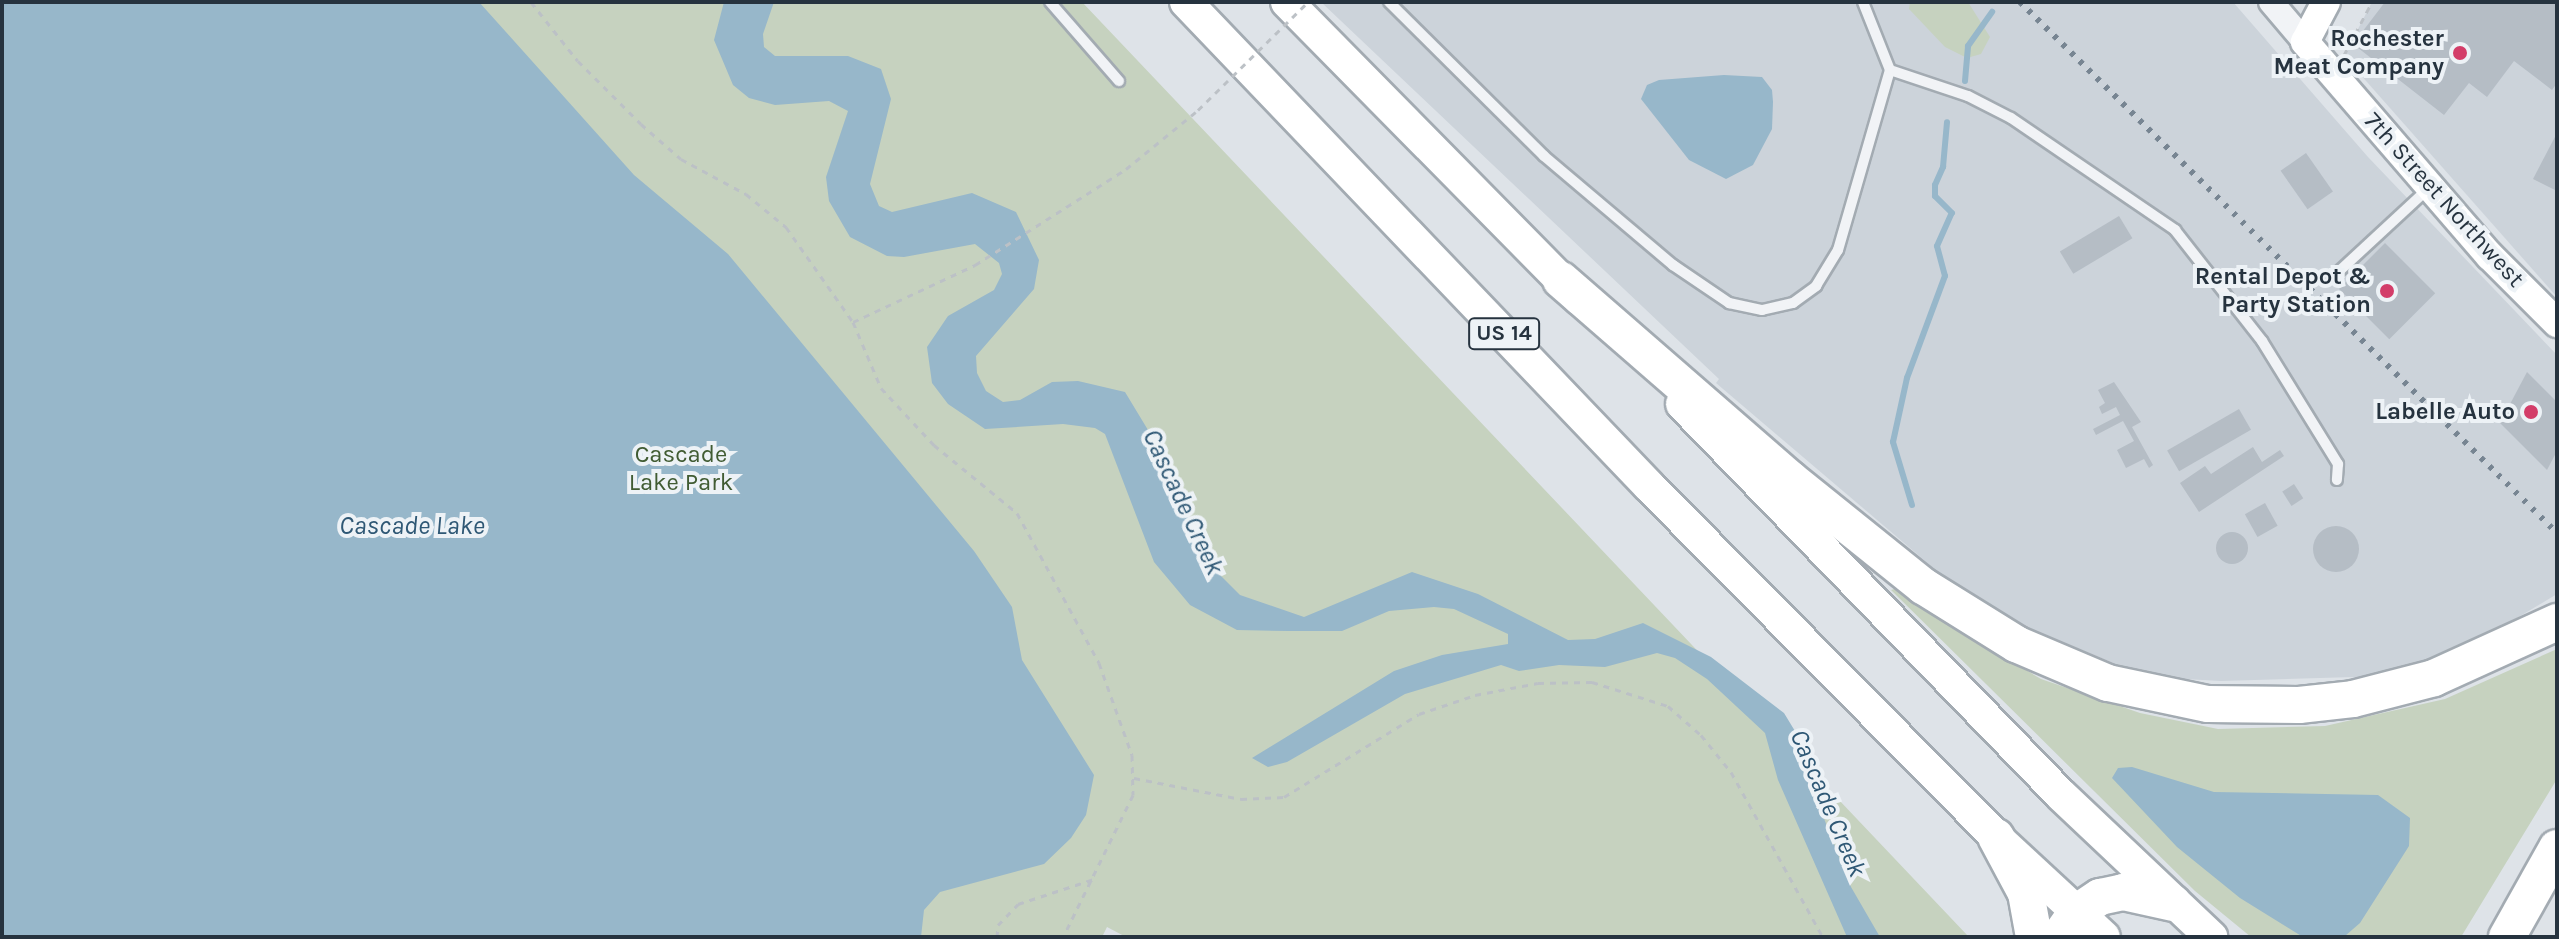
<!DOCTYPE html>
<html>
<head>
<meta charset="utf-8">
<style>
	body { margin:0 }
	#map { position:relative; width:2559px; height:939px; overflow:hidden; background:#dee3e8; font-family:Karla,sans-serif }
	div>[style] { position:absolute }
	[style*='--x'] { left:calc(var(--x)*1px); top:calc(var(--y)*1px); width:calc(var(--w)*1px); rotate:calc(var(--a)*1deg) }
	.built>* { inset:0; background:#ccd3da }
	.green>* { inset:0; background:#c6d2bf }
	.water>* { inset:0; background:#97b7ca }
	.stream>* { height:6px; margin:-3px; padding:0 3px; transform-origin:3px; border-radius:3px; background:#97b7ca }
	.building>* { inset:0; background:#b5bdc5; transform-origin:0 0 }
	.round { border-radius:50% }
	.path>* { height:3px; margin-top:-1.5px; transform-origin:0; background:repeating-linear-gradient(90deg,#bcc1c6 0 6px,transparent 0 12px) }
	.roads { filter:drop-shadow(2px 0 #a3abb2) drop-shadow(-2px 0 #a3abb2) drop-shadow(0 2px #a3abb2) drop-shadow(0 -2px #a3abb2) }
	.service>* { height:10px; margin:-5px; padding:0 5px; transform-origin:5px; border-radius:5px; background:#f1f3f6 }
	.tertiary>* { height:24px; margin:-12px; padding:0 12px; transform-origin:12px; border-radius:12px; background:#f1f3f6 }
	.secondary>* { height:28px; margin:-14px; padding:0 14px; transform-origin:14px; border-radius:14px; background:#fff }
	.trunk>* { height:32px; margin:-16px; padding:0 16px; transform-origin:16px; border-radius:16px; background:#fff }
	.motorway>* { height:36px; margin:-18px; padding:0 18px; transform-origin:18px; border-radius:18px; background:#fff }
	.rail>* { height:6px; margin-top:-3px; transform-origin:0; background:repeating-linear-gradient(90deg,#778592 0 4px,transparent 0 12px) }
	.path-bridge>* { height:3px; margin-top:-1.5px; transform-origin:0; background:repeating-linear-gradient(90deg,#bcc1c6 0 6px,transparent 0 12px) }
	.dots>* { width:22px; height:22px; translate:-50% -50%; box-sizing:border-box; border:4px solid #edf2f6; border-radius:50% }
	span { translate:-50% -50%; white-space:nowrap; text-align:center; line-height:1.15; -webkit-text-stroke:8px #edf2f6; paint-order:stroke }
	.shield-label span { padding:2px 6px; background:#edf2f6; border:2px solid; border-radius:6px; -webkit-text-stroke-width:0 }
	.shield-label { font-size:22px; color:#26333f; font-weight:700 }
	.poi-label { font-size:24px; color:#26333f; font-weight:700 }
	.right { translate:-100% -50%; text-align:right }
	.street-label { font-size:24px; color:#26333f }
	.park-label { font-size:24px; color:#415c33 }
	.water-label { font-size:26px; color:#2f5875; font-style:italic }
	.frame { position:absolute; inset:0; border:4px solid #26333f; pointer-events:none }
</style>
</head>
<body>
<div id="map">
	<div class="built">
		<div style="clip-path:polygon(1321px 2px,2233px 2px,2368px 157px,2557px 355px,2557px 594px,2470px 646px,2388px 676px,2221px 681px,2148px 677px,2025px 627px,1957px 588px,1716px 383px,1719px 379px)"></div>
		<div style="clip-path:polygon(2372px 2px,2557px 2px,2557px 297px,2344px 56px)"></div>
	</div>
	<div class="green">
		<div style="clip-path:polygon(2px 2px,1082px 2px,1968px 936px,1126px 937px,1107px 927px,1102px 937px,2px 937px)"></div>
		<div style="clip-path:polygon(1910px 2px,1968px 2px,1990px 37px,1981px 54px,1967px 58px,1945px 47px,1909px 9px)"></div>
		<div style="clip-path:polygon(1904px 586px,1965px 634px,2041px 679px,2140px 713px,2218px 729px,2325px 726px,2445px 699px,2557px 649px,2557px 779px,2461px 937px,2251px 937px,2195px 891px,1891px 590px)"></div>
	</div>
	<div class="water">
		<div style="clip-path:polygon(2px 2px,479px 2px,634px 175px,728px 254px,974px 551px,1012px 607px,1022px 660px,1094px 775px,1086px 815px,1071px 838px,1044px 864px,940px 892px,924px 910px,921px 937px,2px 937px)"></div>
		<div style="clip-path:polygon(724px 2px,774px 2px,763px 34px,764px 47px,775px 56px,848px 56px,881px 69px,891px 99px,870px 184px,879px 206px,892px 212px,972px 193px,1016px 212px,1039px 260px,1034px 289px,976px 356px,977px 373px,986px 391px,1003px 402px,1020px 400px,1052px 382px,1078px 381px,1125px 392px,1171px 468px,1207px 562px,1240px 595px,1304px 617px,1412px 572px,1478px 594px,1568px 640px,1595px 639px,1643px 623px,1711px 657px,1784px 713px,1801px 741px,1808px 778px,1851px 887px,1880px 937px,1847px 937px,1778px 780px,1765px 733px,1707px 679px,1675px 658px,1657px 653px,1605px 667px,1559px 665px,1519px 671px,1501px 665px,1405px 694px,1287px 762px,1268px 767px,1252px 758px,1394px 671px,1442px 655px,1508px 644px,1508px 634px,1454px 609px,1434px 607px,1389px 611px,1342px 631px,1289px 631px,1237px 630px,1190px 605px,1154px 562px,1105px 434px,1095px 428px,1063px 424px,985px 429px,948px 404px,932px 383px,927px 347px,948px 316px,994px 290px,1002px 274px,999px 263px,975px 244px,904px 257px,887px 256px,850px 237px,829px 201px,826px 177px,848px 111px,829px 101px,775px 105px,749px 98px,733px 85px,714px 40px)"></div>
		<div style="clip-path:polygon(1724px 75px,1762px 77px,1772px 90px,1773px 102px,1772px 129px,1753px 165px,1726px 179px,1689px 160px,1641px 99px,1647px 85px,1659px 80px)"></div>
		<div style="clip-path:polygon(2132px 767px,2214px 792px,2378px 795px,2410px 818px,2409px 846px,2360px 923px,2345px 936px,2303px 937px,2240px 898px,2177px 847px,2112px 778px,2118px 768px)"></div>
	</div>
	<div class="stream">
		<div style="--x:1965;--y:81;--w:35;--a:-85"></div>
		<div style="--x:1968;--y:46;--w:42;--a:-54.8"></div>
		<div style="--x:1912;--y:505;--w:66;--a:-106.8"></div>
		<div style="--x:1893;--y:442;--w:66;--a:-77.7"></div>
		<div style="--x:1907;--y:378;--w:109;--a:-69.6"></div>
		<div style="--x:1945;--y:276;--w:31;--a:-105"></div>
		<div style="--x:1937;--y:246;--w:36;--a:-66"></div>
		<div style="--x:1952;--y:213;--w:24;--a:-135"></div>
		<div style="--x:1935;--y:196;--w:11;--a:-90"></div>
		<div style="--x:1935;--y:185;--w:20;--a:-66"></div>
		<div style="--x:1943;--y:167;--w:45;--a:-84.9"></div>
	</div>
	<div class="building">
		<div style="clip-path:polygon(2385px 2px,2557px 2px,2557px 83px,2552px 90px,2514px 61px,2487px 97px,2469px 83px,2444px 115px,2353px 44px)"></div>
		<div style="clip-path:polygon(2557px 133px,2557px 191px,2533px 179px)"></div>
		<div style="left:2306px;top:153px;width:47px;height:31px;rotate:55deg"></div>
		<div style="left:2119px;top:216px;width:26px;height:69px;rotate:59deg"></div>
		<div style="left:2385px;top:243px;width:71px;height:65px;rotate:45deg"></div>
		<div style="clip-path:polygon(2527px 372px,2557px 402px,2557px 451px,2547px 470px,2500px 423px)"></div>
		<div style="clip-path:polygon(2114px 382px,2141px 422px,2132px 427px,2153px 465px,2149px 468px,2144px 459px,2126px 468px,2117px 450px,2134px 441px,2123px 421px,2096px 435px,2093px 429px,2120px 415px,2116px 407px,2102px 414px,2099px 407px,2105px 403px,2098px 390px)"></div>
		<div style="left:2239px;top:409px;width:24px;height:83px;rotate:60deg"></div>
		<div style="clip-path:polygon(2253px 447px,2262px 462px,2280px 450px,2284px 456px,2199px 512px,2180px 483px,2205px 466px,2211px 474px)"></div>
		<div style="left:2294px;top:484px;width:17px;height:14px;rotate:57deg"></div>
		<div style="left:2265px;top:503px;width:26px;height:23px;rotate:61deg"></div>
		<div class="round" style="left:2313px;top:526px;width:46px;height:46px"></div>
		<div class="round" style="left:2216px;top:532px;width:32px;height:32px"></div>
	</div>
	<div class="path">
		<div style="--x:531;--y:2;--w:75;--a:51.5"></div>
		<div style="--x:578;--y:61;--w:89;--a:45"></div>
		<div style="--x:641;--y:124;--w:53;--a:41.2"></div>
		<div style="--x:681;--y:159;--w:74;--a:28.3"></div>
		<div style="--x:746;--y:194;--w:52;--a:39.5"></div>
		<div style="--x:786;--y:227;--w:116;--a:54.8"></div>
		<div style="--x:853;--y:322;--w:72;--a:67"></div>
		<div style="--x:881;--y:388;--w:78;--a:47.1"></div>
		<div style="--x:934;--y:445;--w:107;--a:39.3"></div>
		<div style="--x:1017;--y:513;--w:171;--a:61.3"></div>
		<div style="--x:1099;--y:663;--w:98;--a:70.3"></div>
		<div style="--x:1132;--y:755;--w:40;--a:88.6"></div>
		<div style="--x:1133;--y:795;--w:158;--a:116.2"></div>
		<div style="--x:2344;--y:55;--w:60;--a:-62.2"></div>
		<div style="--x:853;--y:322;--w:135;--a:-25"></div>
		<div style="--x:975;--y:265;--w:179;--a:-32.4"></div>
		<div style="--x:1134;--y:778;--w:109;--a:11.1"></div>
		<div style="--x:1241;--y:799;--w:43;--a:-2.7"></div>
		<div style="--x:1284;--y:797;--w:158;--a:-31.6"></div>
		<div style="--x:1419;--y:714;--w:59;--a:-18.7"></div>
		<div style="--x:1475;--y:695;--w:64;--a:-10.8"></div>
		<div style="--x:1538;--y:683;--w:54;--a:-1.1"></div>
		<div style="--x:1592;--y:682;--w:80;--a:17.5"></div>
		<div style="--x:1668;--y:706;--w:44;--a:41.3"></div>
		<div style="--x:1701;--y:735;--w:48;--a:51"></div>
		<div style="--x:1731;--y:772;--w:189;--a:60.9"></div>
		<div style="--x:997;--y:937;--w:12;--a:-85"></div>
		<div style="--x:998;--y:925;--w:29;--a:-46"></div>
		<div style="--x:1018;--y:904;--w:80;--a:-18.2"></div>
	</div>
	<div class="roads">
		<div class="service">
			<div style="--x:1050;--y:2;--w:105;--a:48.9"></div>
			<div style="--x:1389;--y:2;--w:218;--a:44.8"></div>
			<div style="--x:1544;--y:156;--w:169;--a:40.2"></div>
			<div style="--x:1673;--y:265;--w:68;--a:34.2"></div>
			<div style="--x:1729;--y:303;--w:34;--a:12"></div>
			<div style="--x:1762;--y:310;--w:32;--a:-13"></div>
			<div style="--x:1793;--y:303;--w:29;--a:-36"></div>
			<div style="--x:1816;--y:286;--w:42;--a:-58.6"></div>
			<div style="--x:1838;--y:250;--w:187;--a:-73.9"></div>
			<div style="--x:1890;--y:70;--w:73;--a:-111.7"></div>
			<div style="--x:1890;--y:70;--w:82;--a:18.4"></div>
			<div style="--x:1968;--y:96;--w:48;--a:27.1"></div>
			<div style="--x:2011;--y:118;--w:199;--a:34.3"></div>
			<div style="--x:2175;--y:230;--w:141;--a:51.9"></div>
			<div style="--x:2262;--y:341;--w:145;--a:58.3"></div>
			<div style="--x:2338;--y:464;--w:16;--a:94"></div>
			<div style="--x:2335;--y:275;--w:128;--a:-42.8"></div>
		</div>
		<div class="tertiary">
			<div style="--x:2271;--y:2;--w:52;--a:49.6"></div>
		</div>
		<div class="secondary">
			<div style="--x:2326;--y:2;--w:45;--a:117.7"></div>
			<div style="--x:2305;--y:42;--w:283;--a:49.2"></div>
			<div style="--x:2490;--y:256;--w:95;--a:45"></div>
		</div>
		<div class="trunk">
			<div style="--x:1186;--y:2;--w:670;--a:46.27"></div>
			<div style="--x:1649;--y:486;--w:494;--a:45.3"></div>
			<div style="--x:1996;--y:837;--w:147;--a:42.8"></div>
			<div style="--x:1287;--y:2;--w:417;--a:45.4"></div>
			<div style="--x:1682;--y:404;--w:545;--a:45.89"></div>
			<div style="--x:2061;--y:795;--w:207;--a:43.4"></div>
		</div>
		<div class="motorway">
			<div style="--x:1561;--y:280;--w:303;--a:41"></div>
			<div style="--x:1790;--y:479;--w:171;--a:38.8"></div>
			<div style="--x:1923;--y:586;--w:110;--a:31.9"></div>
			<div style="--x:2016;--y:644;--w:100;--a:23"></div>
			<div style="--x:2108;--y:683;--w:102;--a:11.9"></div>
			<div style="--x:2208;--y:704;--w:91;--a:0.6"></div>
			<div style="--x:2299;--y:705;--w:54;--a:-6.3"></div>
			<div style="--x:2353;--y:699;--w:84;--a:-14.5"></div>
			<div style="--x:2434;--y:678;--w:135;--a:-24.5"></div>
			<div style="--x:1996;--y:837;--w:64;--a:61.8"></div>
			<div style="--x:2026;--y:893;--w:45;--a:79.7"></div>
			<div style="--x:2059;--y:937;--w:29;--a:-55"></div>
			<div style="--x:2076;--y:913;--w:29;--a:-34"></div>
			<div style="--x:2100;--y:897;--w:24;--a:-12"></div>
			<div style="--x:2123;--y:892;--w:51;--a:12.4"></div>
			<div style="--x:2507;--y:937;--w:102;--a:-60.7"></div>
		</div>
	</div>
	<div class="rail">
		<div style="--x:2020;--y:2;--w:755;--a:44.68"></div>
	</div>
	<div class="path-bridge">
		<div style="--x:1126;--y:169;--w:93;--a:-39.3"></div>
		<div style="--x:1198;--y:110;--w:154;--a:-44.5"></div>
	</div>
	<div class="dots">
		<div style="left:2460px;top:53px;background:#d33d69"></div>
		<div style="left:2387px;top:291px;background:#d33d69"></div>
		<div style="left:2531px;top:412px;background:#d33d69"></div>
	</div>
	<div class="shield-label">
		<span style="left:1504px;top:334px">US 14</span>
	</div>
	<div class="poi-label">
		<span class="right" style="left:2444px;top:53px">Rochester<br>Meat Company</span>
		<span class="right" style="left:2371px;top:291px">Rental Depot &amp;<br>Party Station</span>
		<span class="right" style="left:2515px;top:412px">Labelle Auto</span>
	</div>
	<div class="street-label">
		<span style="left:2444px;top:200px;rotate:48deg">7th Street Northwest</span>
	</div>
	<div class="park-label">
		<span style="left:681px;top:469px">Cascade<br>Lake Park</span>
	</div>
	<div class="water-label">
		<span style="left:1183px;top:502px;rotate:65deg">Cascade Creek</span>
		<span style="left:412px;top:526px">Cascade Lake</span>
		<span style="left:1828px;top:803px;rotate:67deg">Cascade Creek</span>
	</div>
	<div class="frame"></div>
</div>
</body>
</html>
